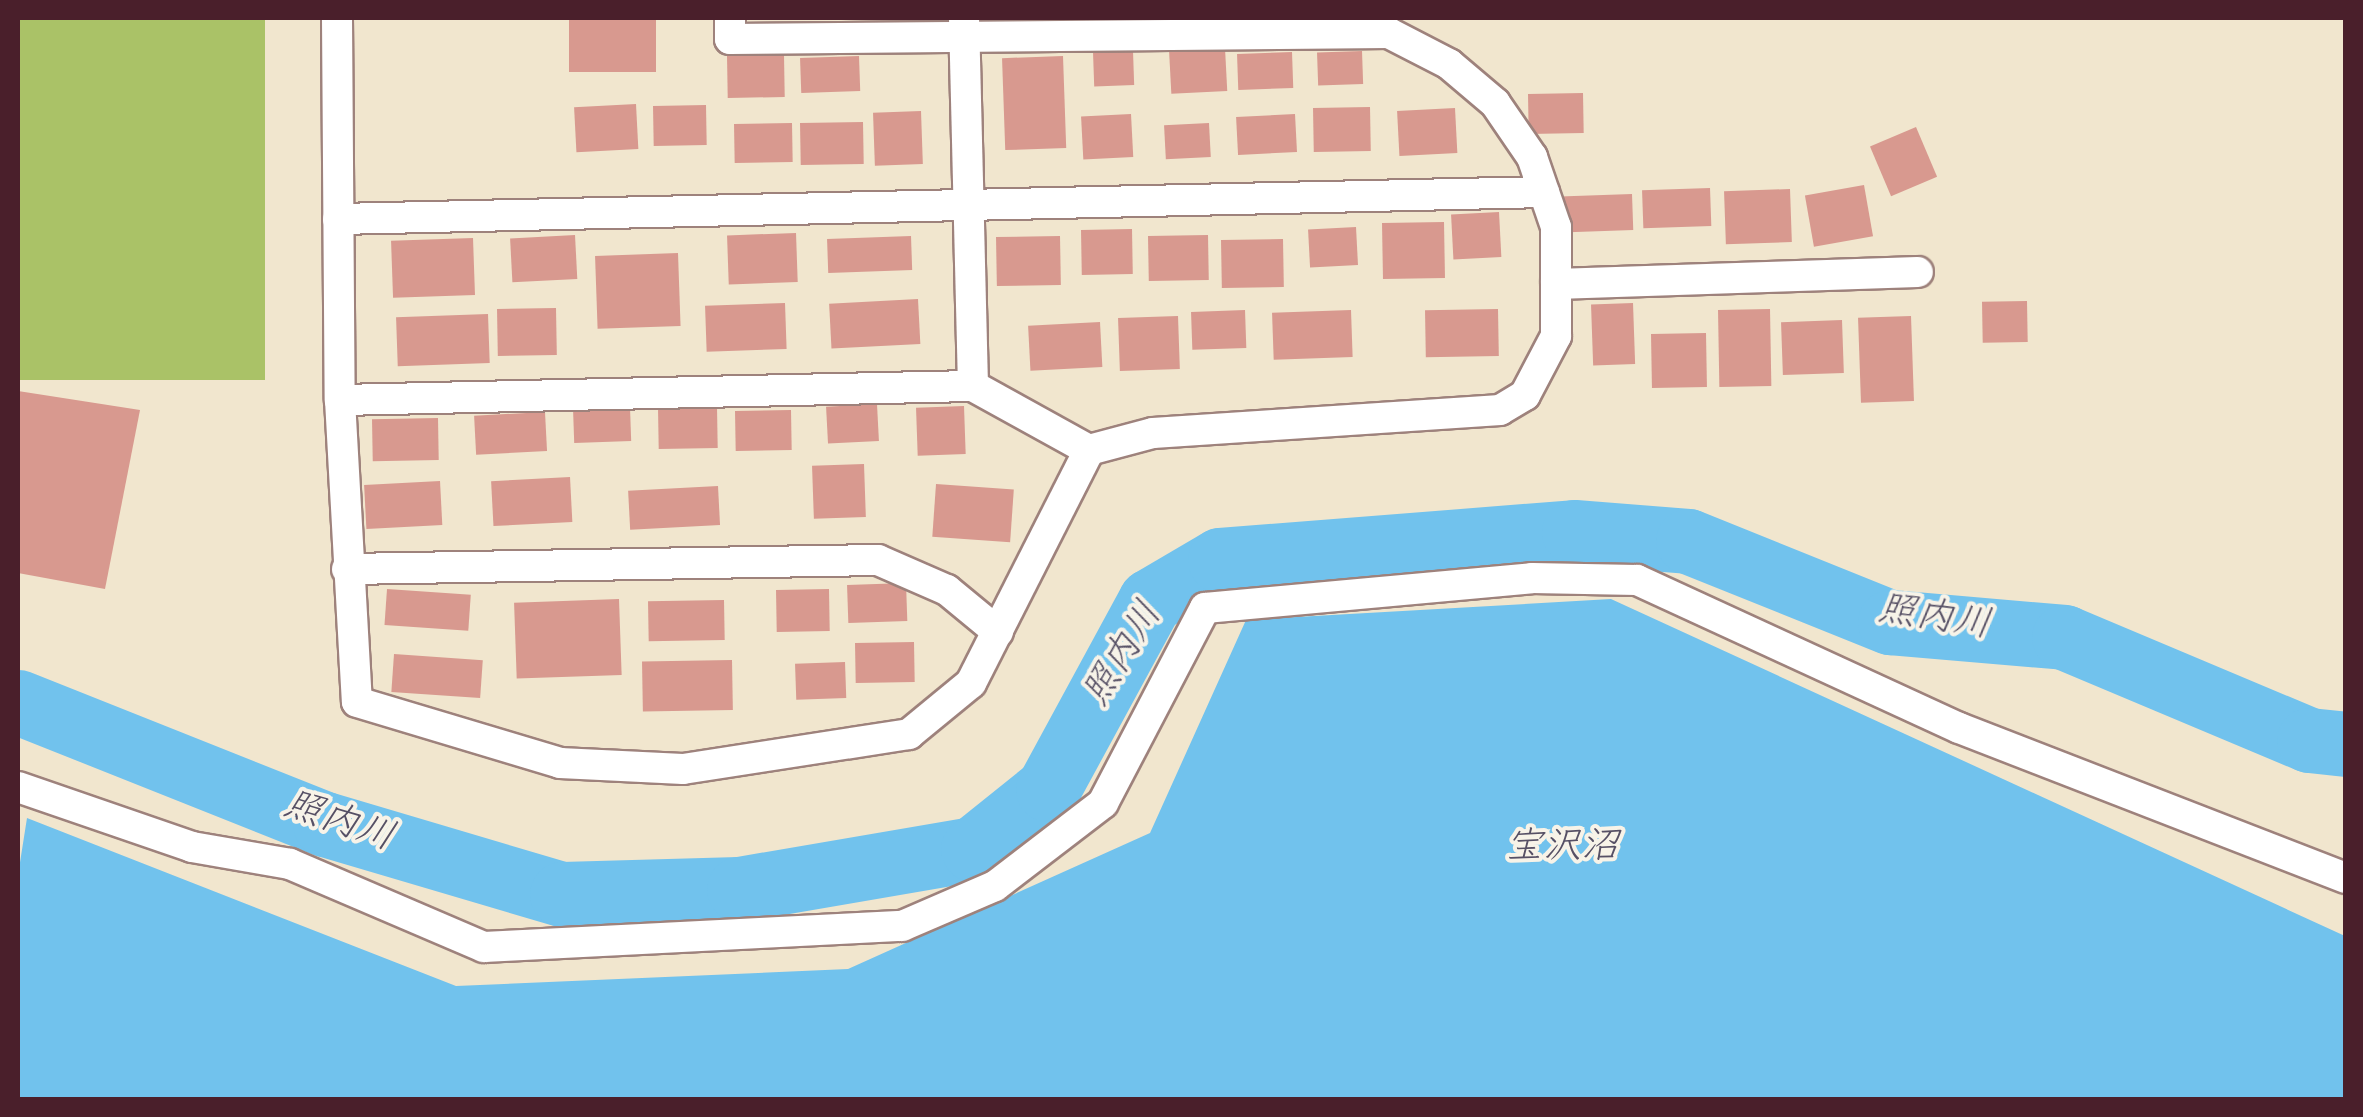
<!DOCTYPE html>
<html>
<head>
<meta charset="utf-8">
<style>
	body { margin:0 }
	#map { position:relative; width:2363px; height:1117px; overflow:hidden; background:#f1e6ce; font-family:"Gochi Hand","Klee One",sans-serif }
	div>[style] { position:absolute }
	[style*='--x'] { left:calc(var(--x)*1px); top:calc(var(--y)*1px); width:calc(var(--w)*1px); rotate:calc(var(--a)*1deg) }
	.green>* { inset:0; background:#aac267; transform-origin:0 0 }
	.water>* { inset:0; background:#71c2ed }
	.river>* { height:65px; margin:-32.5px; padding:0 32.5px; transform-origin:32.5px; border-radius:32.5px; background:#71c2ed }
	.building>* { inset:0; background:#d8998f; transform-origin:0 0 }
	.roads { filter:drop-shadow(2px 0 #9e827c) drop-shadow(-2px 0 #9e827c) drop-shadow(0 2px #9e827c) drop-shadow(0 -2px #9e827c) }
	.street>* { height:30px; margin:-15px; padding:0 15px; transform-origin:15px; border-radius:15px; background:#fff }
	span { translate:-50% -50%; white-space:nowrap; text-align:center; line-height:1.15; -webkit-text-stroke:8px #f7f3e8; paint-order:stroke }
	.water-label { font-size:38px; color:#565065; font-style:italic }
	.frame { position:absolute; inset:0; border:20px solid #4a1f2b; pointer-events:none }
</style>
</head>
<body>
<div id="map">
	<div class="green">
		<div style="left:18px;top:18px;width:247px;height:362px"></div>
	</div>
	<div class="water">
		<div style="clip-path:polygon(1611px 599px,2345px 936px,2345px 1099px,18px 1099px,18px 875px,27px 818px,456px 986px,848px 969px,1150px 833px,1246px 620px)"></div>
	</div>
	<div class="river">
		<div style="--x:18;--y:702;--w:330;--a:21.7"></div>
		<div style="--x:325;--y:824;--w:247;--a:16.5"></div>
		<div style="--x:562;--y:894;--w:177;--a:-1.6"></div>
		<div style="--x:739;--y:889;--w:237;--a:-9.7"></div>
		<div style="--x:973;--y:849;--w:96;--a:-38.7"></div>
		<div style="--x:1048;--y:789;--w:214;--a:-61.5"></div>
		<div style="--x:1150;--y:601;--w:81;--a:-30.4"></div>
		<div style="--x:1220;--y:560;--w:355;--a:-4.5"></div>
		<div style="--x:1574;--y:532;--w:114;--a:4.5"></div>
		<div style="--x:1688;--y:541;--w:218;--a:21.9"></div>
		<div style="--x:1890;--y:622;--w:175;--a:4.9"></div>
		<div style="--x:2064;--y:637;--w:266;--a:22.8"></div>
		<div style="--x:2309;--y:740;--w:37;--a:6"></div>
	</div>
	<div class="building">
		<div style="left:569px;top:18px;width:87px;height:54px"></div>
		<div style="left:1225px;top:48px;width:43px;height:56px;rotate:87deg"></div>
		<div style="left:1133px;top:51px;width:34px;height:40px;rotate:88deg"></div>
		<div style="left:1362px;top:51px;width:33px;height:45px;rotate:88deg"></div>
		<div style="left:1292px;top:52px;width:36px;height:55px;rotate:88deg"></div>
		<div style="left:784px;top:55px;width:42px;height:57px;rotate:89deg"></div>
		<div style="left:859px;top:56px;width:35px;height:59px;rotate:88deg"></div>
		<div style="left:1063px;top:56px;width:92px;height:61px;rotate:88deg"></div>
		<div style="left:1583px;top:93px;width:40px;height:55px;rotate:89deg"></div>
		<div style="left:636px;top:104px;width:45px;height:62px;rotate:87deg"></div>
		<div style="left:706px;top:105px;width:40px;height:53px;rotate:89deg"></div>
		<div style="left:1370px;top:107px;width:44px;height:57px;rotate:89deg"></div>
		<div style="left:1455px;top:108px;width:45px;height:58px;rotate:87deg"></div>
		<div style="left:921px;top:111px;width:53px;height:48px;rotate:88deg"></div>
		<div style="left:1131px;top:114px;width:43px;height:50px;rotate:87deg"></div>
		<div style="left:1295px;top:114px;width:38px;height:59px;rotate:87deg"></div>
		<div style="left:863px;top:122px;width:42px;height:63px;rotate:89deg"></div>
		<div style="left:792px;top:123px;width:39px;height:58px;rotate:89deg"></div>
		<div style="left:1209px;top:123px;width:34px;height:45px;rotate:87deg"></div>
		<div style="left:1916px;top:127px;width:54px;height:50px;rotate:67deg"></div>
		<div style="left:1864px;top:185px;width:52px;height:60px;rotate:80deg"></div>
		<div style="left:1710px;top:188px;width:38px;height:68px;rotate:88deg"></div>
		<div style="left:1790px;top:189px;width:53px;height:66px;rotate:88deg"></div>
		<div style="left:1632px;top:194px;width:36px;height:72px;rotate:88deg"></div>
		<div style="left:1499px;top:212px;width:45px;height:48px;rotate:87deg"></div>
		<div style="left:1444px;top:222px;width:56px;height:62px;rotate:89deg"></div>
		<div style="left:1356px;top:227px;width:38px;height:48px;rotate:87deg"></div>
		<div style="left:1132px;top:229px;width:45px;height:51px;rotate:89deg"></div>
		<div style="left:796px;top:233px;width:49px;height:69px;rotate:88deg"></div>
		<div style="left:575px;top:235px;width:44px;height:65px;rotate:87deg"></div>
		<div style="left:1208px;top:235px;width:45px;height:60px;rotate:89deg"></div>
		<div style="left:911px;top:236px;width:34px;height:84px;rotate:88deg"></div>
		<div style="left:1060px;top:236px;width:49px;height:64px;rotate:89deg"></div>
		<div style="left:473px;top:238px;width:57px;height:82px;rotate:88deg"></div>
		<div style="left:1283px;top:239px;width:48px;height:62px;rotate:89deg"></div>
		<div style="left:678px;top:253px;width:73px;height:83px;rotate:88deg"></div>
		<div style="left:918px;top:299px;width:45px;height:89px;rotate:87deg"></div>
		<div style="left:2027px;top:301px;width:41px;height:45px;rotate:89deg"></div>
		<div style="left:785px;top:303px;width:46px;height:80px;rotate:88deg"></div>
		<div style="left:1633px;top:303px;width:61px;height:42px;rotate:88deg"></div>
		<div style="left:556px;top:308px;width:47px;height:59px;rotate:89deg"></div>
		<div style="left:1498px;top:309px;width:47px;height:73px;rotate:89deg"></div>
		<div style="left:1770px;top:309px;width:77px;height:52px;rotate:89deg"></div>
		<div style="left:1245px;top:310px;width:38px;height:54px;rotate:88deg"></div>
		<div style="left:1351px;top:310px;width:47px;height:79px;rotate:88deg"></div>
		<div style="left:488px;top:314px;width:49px;height:92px;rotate:88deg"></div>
		<div style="left:1178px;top:316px;width:53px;height:60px;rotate:88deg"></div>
		<div style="left:1911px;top:316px;width:85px;height:53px;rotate:88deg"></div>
		<div style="left:1842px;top:320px;width:53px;height:61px;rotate:88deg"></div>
		<div style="left:1100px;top:322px;width:45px;height:72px;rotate:87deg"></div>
		<div style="left:1706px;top:333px;width:54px;height:55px;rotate:89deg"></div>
		<div style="clip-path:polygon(18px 391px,140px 410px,105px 589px,18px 573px)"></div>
		<div style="left:877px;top:404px;width:37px;height:51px;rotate:87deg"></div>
		<div style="left:964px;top:406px;width:48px;height:48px;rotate:88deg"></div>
		<div style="left:630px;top:407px;width:34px;height:57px;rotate:88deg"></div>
		<div style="left:717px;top:407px;width:41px;height:59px;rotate:89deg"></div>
		<div style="left:791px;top:410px;width:40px;height:56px;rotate:89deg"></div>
		<div style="left:545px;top:412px;width:39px;height:71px;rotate:87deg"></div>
		<div style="left:438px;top:418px;width:42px;height:66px;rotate:89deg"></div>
		<div style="left:864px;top:464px;width:53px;height:52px;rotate:88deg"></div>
		<div style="left:570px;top:477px;width:45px;height:79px;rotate:87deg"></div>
		<div style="left:440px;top:481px;width:44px;height:76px;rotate:87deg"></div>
		<div style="left:936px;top:484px;width:78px;height:53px;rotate:4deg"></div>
		<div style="left:718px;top:486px;width:39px;height:90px;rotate:87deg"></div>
		<div style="left:906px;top:583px;width:38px;height:59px;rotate:88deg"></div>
		<div style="left:387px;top:589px;width:84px;height:36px;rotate:4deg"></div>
		<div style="left:829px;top:589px;width:42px;height:53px;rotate:89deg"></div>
		<div style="left:619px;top:599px;width:76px;height:105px;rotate:88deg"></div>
		<div style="left:724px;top:600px;width:40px;height:76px;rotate:89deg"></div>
		<div style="left:914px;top:642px;width:40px;height:59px;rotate:89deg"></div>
		<div style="left:394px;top:654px;width:89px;height:38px;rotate:4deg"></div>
		<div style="left:732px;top:660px;width:50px;height:90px;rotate:89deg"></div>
		<div style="left:845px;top:662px;width:36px;height:50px;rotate:88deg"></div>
	</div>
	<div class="roads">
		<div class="street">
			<div style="--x:337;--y:18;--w:382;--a:89.6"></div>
			<div style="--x:340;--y:400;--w:302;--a:86.8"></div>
			<div style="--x:357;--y:702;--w:212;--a:16.7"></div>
			<div style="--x:560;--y:763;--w:123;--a:2.8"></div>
			<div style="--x:683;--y:769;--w:229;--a:-8.8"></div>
			<div style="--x:909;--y:734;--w:80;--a:-39.4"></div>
			<div style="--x:971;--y:683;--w:261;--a:-63.1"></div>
			<div style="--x:1089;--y:450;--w:66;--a:-14.9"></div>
			<div style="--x:1153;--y:433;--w:348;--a:-3.8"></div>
			<div style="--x:1500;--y:410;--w:29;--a:-31"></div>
			<div style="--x:1525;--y:395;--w:67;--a:-62.3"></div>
			<div style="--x:1556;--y:336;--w:109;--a:-90"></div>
			<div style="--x:1556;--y:227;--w:74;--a:-108.9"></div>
			<div style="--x:1532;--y:157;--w:65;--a:-124.4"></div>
			<div style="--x:1495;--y:103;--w:60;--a:-139.7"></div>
			<div style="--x:1449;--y:64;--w:68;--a:-152.7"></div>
			<div style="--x:1389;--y:33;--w:659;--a:179.48"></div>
			<div style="--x:730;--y:39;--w:21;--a:-90"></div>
			<div style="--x:964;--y:18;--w:368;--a:88.6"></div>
			<div style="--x:973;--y:386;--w:132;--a:28.9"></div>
			<div style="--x:338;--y:219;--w:1206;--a:-1.28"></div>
			<div style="--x:1556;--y:284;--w:362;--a:-1.9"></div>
			<div style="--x:340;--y:400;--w:633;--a:-1.27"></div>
			<div style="--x:347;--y:569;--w:531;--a:-0.97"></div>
			<div style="--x:878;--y:560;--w:75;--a:23.5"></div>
			<div style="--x:947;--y:590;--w:66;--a:39.5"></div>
			<div style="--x:18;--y:787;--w:184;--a:19"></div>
			<div style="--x:192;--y:847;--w:99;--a:9.8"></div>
			<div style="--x:290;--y:864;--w:211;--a:23.2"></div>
			<div style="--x:484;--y:947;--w:419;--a:-2.9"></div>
			<div style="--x:902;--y:926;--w:101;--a:-23.3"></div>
			<div style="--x:995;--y:886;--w:136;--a:-37.5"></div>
			<div style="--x:1103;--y:803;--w:220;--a:-62.4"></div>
			<div style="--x:1205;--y:608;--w:328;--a:-5.2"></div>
			<div style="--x:1532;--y:578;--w:105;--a:1.1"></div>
			<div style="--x:1637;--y:580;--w:354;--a:24.7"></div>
			<div style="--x:1959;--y:728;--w:415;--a:21.2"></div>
		</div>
	</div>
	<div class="water-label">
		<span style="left:1934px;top:621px;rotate:9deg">照内川</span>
		<span style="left:1126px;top:656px;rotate:-58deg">照内川</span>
		<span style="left:338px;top:825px;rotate:19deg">照内川</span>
		<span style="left:1562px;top:851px">宝沢沼</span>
	</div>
	<div class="frame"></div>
</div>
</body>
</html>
